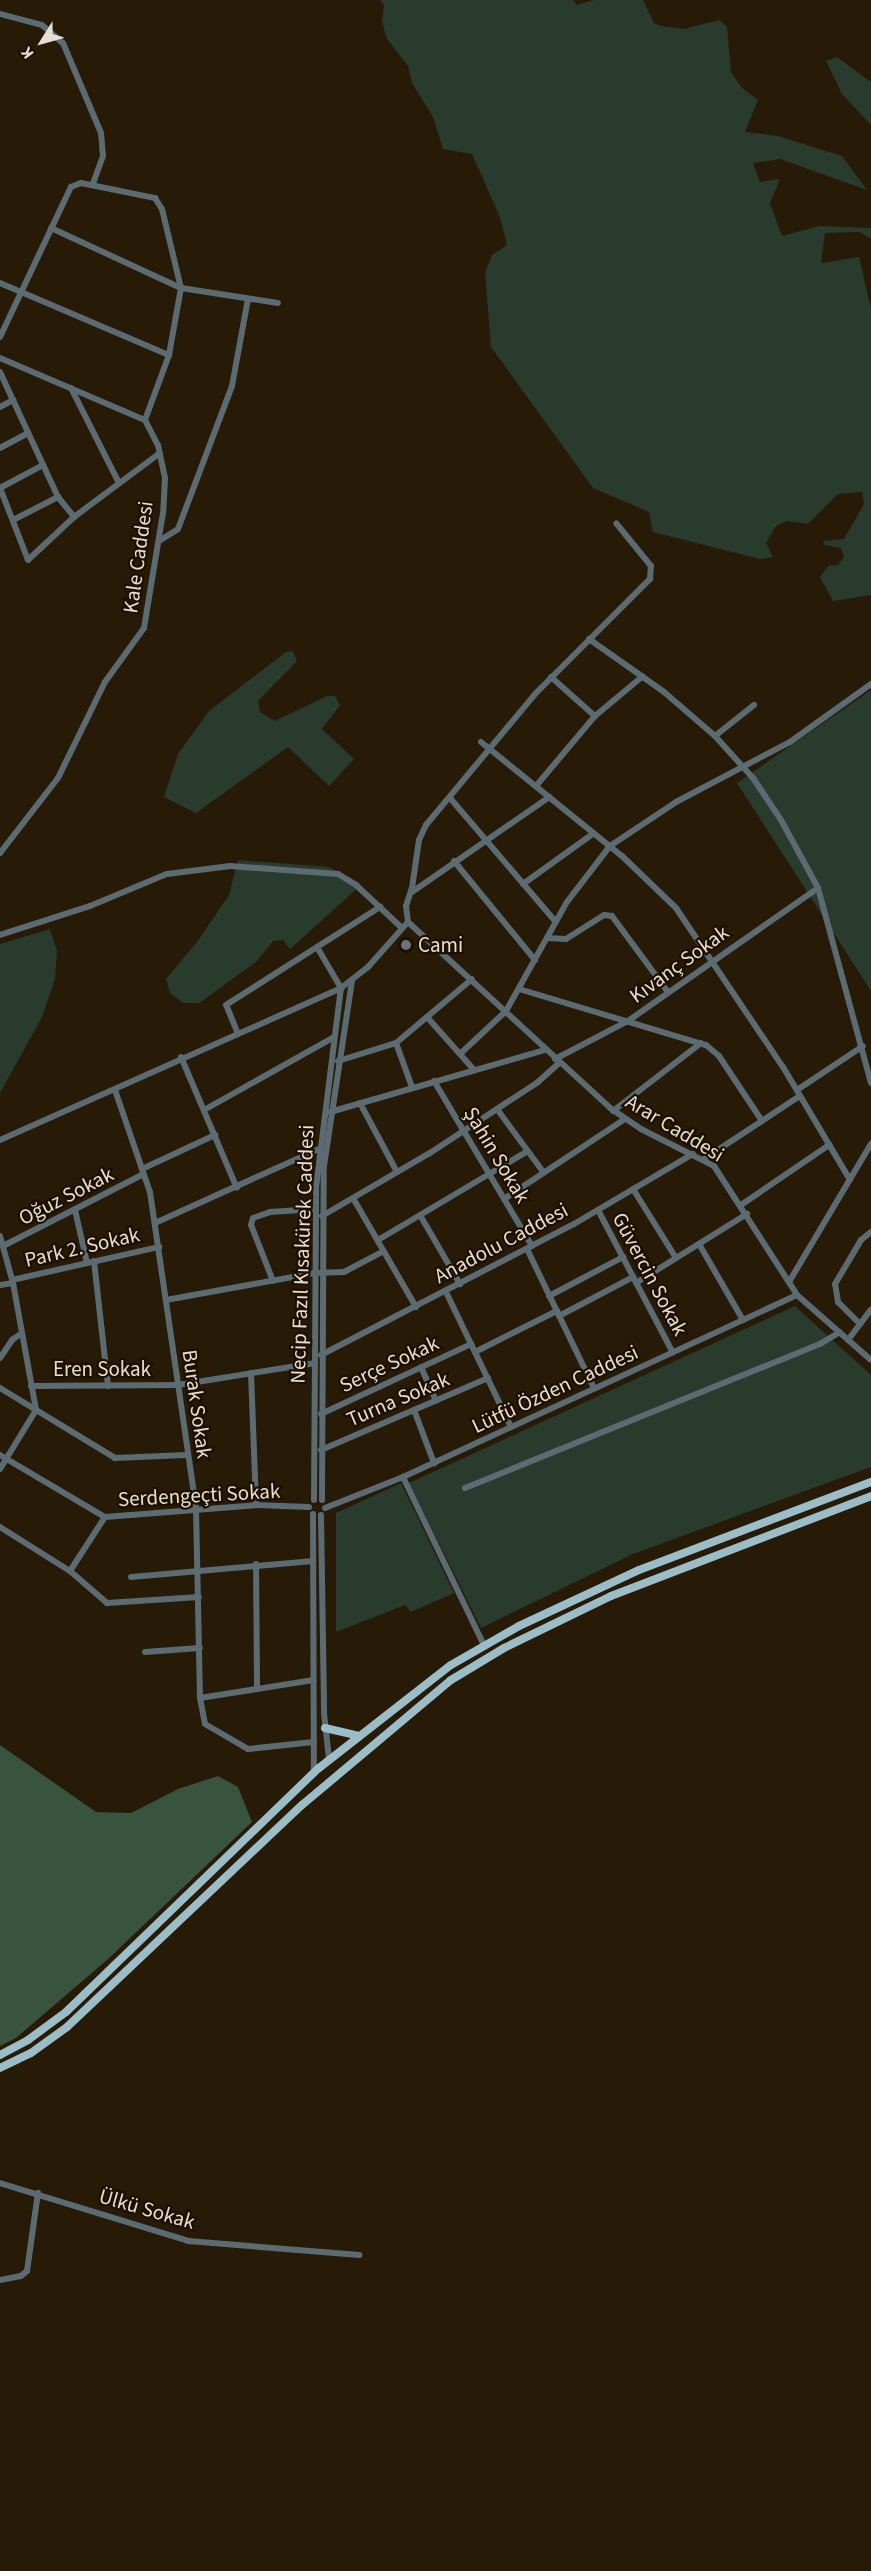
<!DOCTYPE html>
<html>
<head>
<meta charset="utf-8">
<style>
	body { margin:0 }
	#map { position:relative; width:871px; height:2571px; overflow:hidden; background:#271a07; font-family:"Source Sans 3",sans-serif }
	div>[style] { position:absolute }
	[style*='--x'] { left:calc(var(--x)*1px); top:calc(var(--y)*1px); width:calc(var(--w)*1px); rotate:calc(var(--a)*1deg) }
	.green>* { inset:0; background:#283b2d }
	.forest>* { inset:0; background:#38533e }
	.minor>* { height:6px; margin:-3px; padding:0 3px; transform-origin:3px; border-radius:3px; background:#5b6b71 }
	.major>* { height:8px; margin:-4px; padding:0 4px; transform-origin:4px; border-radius:4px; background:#9abdc7 }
	.dots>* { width:16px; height:16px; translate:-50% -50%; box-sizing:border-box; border:3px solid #1d1001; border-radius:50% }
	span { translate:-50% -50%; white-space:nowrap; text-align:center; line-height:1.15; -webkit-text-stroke:4.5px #1d1001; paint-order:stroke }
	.street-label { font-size:21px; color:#e7ddd2 }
	.poi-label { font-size:21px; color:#e7ddd2 }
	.left { translate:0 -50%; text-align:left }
	.north { position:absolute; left:12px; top:12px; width:60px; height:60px; -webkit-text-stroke:4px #1d1001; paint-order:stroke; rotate:233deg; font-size:16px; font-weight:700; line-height:24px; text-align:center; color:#e7ddd2 }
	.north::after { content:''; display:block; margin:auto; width:21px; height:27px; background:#e7ddd2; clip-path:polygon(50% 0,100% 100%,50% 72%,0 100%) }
</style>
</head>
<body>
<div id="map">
	<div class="green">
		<div style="clip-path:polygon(380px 0,573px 0,577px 5px,594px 0,643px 0,654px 23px,661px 26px,683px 29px,720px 20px,727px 27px,731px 72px,742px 88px,758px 100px,745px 132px,778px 136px,842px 156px,867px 190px,780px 159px,753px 163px,760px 182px,780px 179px,770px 203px,782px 236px,820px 226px,871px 228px,871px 239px,859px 232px,825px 233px,821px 263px,859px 257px,871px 309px,871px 595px,833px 601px,820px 577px,828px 566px,838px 565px,844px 557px,841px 548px,824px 545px,823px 541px,844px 539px,864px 504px,862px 492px,838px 494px,808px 524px,787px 521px,776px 526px,766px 543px,773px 557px,760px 559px,653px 532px,649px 512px,593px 488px,491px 347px,485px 273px,492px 255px,507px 245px,500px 217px,472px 154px,443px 149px,433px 117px,412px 83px,408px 66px,387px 39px,382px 22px,384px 5px)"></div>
		<div style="clip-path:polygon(837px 57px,871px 82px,871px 125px,842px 94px,826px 61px)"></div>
		<div style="clip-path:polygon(293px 651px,297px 661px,258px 701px,260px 712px,275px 721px,327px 696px,335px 696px,340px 705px,322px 729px,354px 759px,329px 786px,288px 747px,196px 813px,164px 797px,178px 754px,209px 711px,286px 652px)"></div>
		<div style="clip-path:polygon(871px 690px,871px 991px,737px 783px)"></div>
		<div style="clip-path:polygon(238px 860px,329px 867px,361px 885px,290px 949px,283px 940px,273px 941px,256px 962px,199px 1003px,183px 1003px,170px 993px,166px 979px,197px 942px,229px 895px)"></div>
		<div style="clip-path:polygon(50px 929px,57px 951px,55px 979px,42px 1017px,0 1093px,0 944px)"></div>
		<div style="clip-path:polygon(795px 1306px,871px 1375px,871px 1467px,633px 1554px,481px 1628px,409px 1483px)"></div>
		<div style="clip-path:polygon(401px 1483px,454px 1593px,411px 1612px,405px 1605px,336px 1632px,336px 1513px)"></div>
	</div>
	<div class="forest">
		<div style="clip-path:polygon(0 1745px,96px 1812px,131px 1813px,178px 1789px,218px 1776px,238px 1787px,252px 1822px,107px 1960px,16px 2038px,0 2046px)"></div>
	</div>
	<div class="minor">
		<div style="--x:0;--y:14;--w:43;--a:14.7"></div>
		<div style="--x:42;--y:25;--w:28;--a:41"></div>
		<div style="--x:63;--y:43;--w:98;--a:67.1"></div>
		<div style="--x:101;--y:133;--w:23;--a:85"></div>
		<div style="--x:103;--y:156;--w:30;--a:110"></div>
		<div style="--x:51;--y:228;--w:143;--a:24.8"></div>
		<div style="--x:181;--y:288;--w:98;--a:8.8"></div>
		<div style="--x:0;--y:283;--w:184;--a:23.1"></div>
		<div style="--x:0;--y:337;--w:166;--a:-64.7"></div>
		<div style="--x:71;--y:187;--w:11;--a:-22"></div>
		<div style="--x:81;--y:183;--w:76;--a:11.5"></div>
		<div style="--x:155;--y:198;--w:13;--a:58"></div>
		<div style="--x:162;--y:209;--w:81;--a:76.5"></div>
		<div style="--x:181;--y:288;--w:68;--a:100.2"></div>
		<div style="--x:169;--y:355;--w:69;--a:110.3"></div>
		<div style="--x:0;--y:358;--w:158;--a:23.2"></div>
		<div style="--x:145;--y:420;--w:28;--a:63"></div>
		<div style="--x:158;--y:445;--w:34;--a:78"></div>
		<div style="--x:165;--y:478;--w:35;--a:93"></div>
		<div style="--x:163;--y:513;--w:117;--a:99.4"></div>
		<div style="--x:144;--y:628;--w:67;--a:125.8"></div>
		<div style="--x:105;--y:682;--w:107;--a:116.1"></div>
		<div style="--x:58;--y:778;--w:95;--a:127.7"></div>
		<div style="--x:0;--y:372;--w:138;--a:65.1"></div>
		<div style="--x:58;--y:497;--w:26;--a:51"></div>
		<div style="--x:74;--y:517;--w:107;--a:-36.7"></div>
		<div style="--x:71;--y:388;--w:106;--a:63.2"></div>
		<div style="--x:0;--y:407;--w:15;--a:-28"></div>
		<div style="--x:0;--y:448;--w:32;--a:-28"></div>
		<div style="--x:0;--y:488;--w:77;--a:68.7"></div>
		<div style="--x:28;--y:560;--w:63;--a:-43.1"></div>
		<div style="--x:0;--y:488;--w:49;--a:-28.1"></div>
		<div style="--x:13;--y:520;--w:51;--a:-27.1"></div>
		<div style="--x:159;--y:541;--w:22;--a:-32"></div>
		<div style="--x:178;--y:529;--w:153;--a:-69.3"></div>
		<div style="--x:232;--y:386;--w:88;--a:-79.6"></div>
		<div style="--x:589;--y:639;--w:92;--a:35.2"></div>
		<div style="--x:664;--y:692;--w:67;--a:40.8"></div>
		<div style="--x:715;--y:736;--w:57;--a:47.9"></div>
		<div style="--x:753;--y:778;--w:50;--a:56.3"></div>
		<div style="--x:781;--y:820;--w:77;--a:61.4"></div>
		<div style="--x:818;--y:888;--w:202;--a:74.8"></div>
		<div style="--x:551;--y:677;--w:59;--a:41.6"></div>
		<div style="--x:715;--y:736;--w:50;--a:-38.5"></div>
		<div style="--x:481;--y:742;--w:181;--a:39"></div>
		<div style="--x:622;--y:856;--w:75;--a:43.9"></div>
		<div style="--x:676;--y:908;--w:192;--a:56.1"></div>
		<div style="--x:783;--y:1067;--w:131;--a:59.3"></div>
		<div style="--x:536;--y:786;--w:92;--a:-49.9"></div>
		<div style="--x:595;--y:716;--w:62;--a:-39.8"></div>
		<div style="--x:450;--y:798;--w:163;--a:49.5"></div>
		<div style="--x:454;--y:861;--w:128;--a:50.7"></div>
		<div style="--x:523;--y:884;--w:87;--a:-35.7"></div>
		<div style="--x:412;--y:892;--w:167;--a:-34.7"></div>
		<div style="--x:408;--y:922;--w:275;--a:42.6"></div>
		<div style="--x:610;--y:1108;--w:37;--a:34"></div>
		<div style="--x:641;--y:1129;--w:82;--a:26.9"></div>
		<div style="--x:714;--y:1166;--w:153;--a:57.2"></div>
		<div style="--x:797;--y:1295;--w:98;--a:41.3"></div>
		<div style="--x:408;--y:922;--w:16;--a:-97"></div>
		<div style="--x:406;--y:906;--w:19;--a:-72"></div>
		<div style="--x:412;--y:888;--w:49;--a:-81.7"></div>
		<div style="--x:419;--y:840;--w:17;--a:-65"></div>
		<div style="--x:426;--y:825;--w:170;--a:-50.2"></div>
		<div style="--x:535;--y:694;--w:163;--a:-45"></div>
		<div style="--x:650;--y:579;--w:13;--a:-86"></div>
		<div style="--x:651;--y:566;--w:55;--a:-129.1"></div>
		<div style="--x:0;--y:935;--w:95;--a:-17.9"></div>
		<div style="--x:90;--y:906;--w:83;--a:-22.6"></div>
		<div style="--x:167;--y:874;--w:64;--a:-7.2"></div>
		<div style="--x:230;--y:866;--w:108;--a:4.2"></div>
		<div style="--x:338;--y:874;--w:21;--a:31"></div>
		<div style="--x:356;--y:885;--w:63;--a:43.1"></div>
		<div style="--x:547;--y:938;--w:19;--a:3"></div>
		<div style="--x:566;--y:939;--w:45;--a:-32.3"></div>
		<div style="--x:604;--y:915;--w:8;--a:7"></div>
		<div style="--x:612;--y:916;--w:94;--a:53.6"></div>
		<div style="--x:317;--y:947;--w:48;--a:59.7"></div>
		<div style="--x:519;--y:989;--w:195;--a:16.7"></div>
		<div style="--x:706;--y:1045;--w:17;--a:40"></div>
		<div style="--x:719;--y:1056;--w:78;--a:56.5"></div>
		<div style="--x:427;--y:1017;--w:71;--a:48.4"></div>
		<div style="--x:238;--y:1034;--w:31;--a:-112"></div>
		<div style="--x:226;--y:1005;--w:183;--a:-32.5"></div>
		<div style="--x:396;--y:1043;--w:47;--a:70"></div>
		<div style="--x:460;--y:1054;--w:63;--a:-43.1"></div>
		<div style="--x:506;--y:1011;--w:125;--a:-60.8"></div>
		<div style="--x:567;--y:902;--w:71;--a:-52.5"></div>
		<div style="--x:610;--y:846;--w:79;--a:-33.7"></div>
		<div style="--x:676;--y:802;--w:129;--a:-27.8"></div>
		<div style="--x:790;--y:742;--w:100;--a:-35.6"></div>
		<div style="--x:181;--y:1057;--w:142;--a:66.9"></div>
		<div style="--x:555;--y:1059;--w:82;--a:-27.5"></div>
		<div style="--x:628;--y:1021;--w:232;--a:-35"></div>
		<div style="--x:338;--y:1061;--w:61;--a:-17.2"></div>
		<div style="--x:396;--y:1043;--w:99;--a:-40.1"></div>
		<div style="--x:434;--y:1081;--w:192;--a:59.3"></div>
		<div style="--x:115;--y:1090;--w:108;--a:71.1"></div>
		<div style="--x:150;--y:1192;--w:319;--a:81.7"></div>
		<div style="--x:196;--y:1508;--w:190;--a:88.8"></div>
		<div style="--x:200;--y:1698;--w:26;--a:79"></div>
		<div style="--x:205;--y:1724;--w:50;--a:30.2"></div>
		<div style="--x:248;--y:1749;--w:66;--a:-6.1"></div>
		<div style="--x:797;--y:1090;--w:79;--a:-33.7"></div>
		<div style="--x:360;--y:1103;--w:78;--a:61.8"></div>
		<div style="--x:497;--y:1109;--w:79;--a:53.7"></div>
		<div style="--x:204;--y:1110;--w:149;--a:-29.3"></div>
		<div style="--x:613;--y:1111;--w:111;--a:-37.7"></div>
		<div style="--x:330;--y:1112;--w:224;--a:-16.1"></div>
		<div style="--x:0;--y:1140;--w:373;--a:-24"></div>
		<div style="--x:341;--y:988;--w:34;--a:-38"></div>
		<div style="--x:368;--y:967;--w:60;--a:-48.4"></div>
		<div style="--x:704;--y:1159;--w:115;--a:-33.3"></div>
		<div style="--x:142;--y:1169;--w:81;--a:-25"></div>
		<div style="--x:633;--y:1189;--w:81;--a:58.1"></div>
		<div style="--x:353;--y:1198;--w:126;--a:60"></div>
		<div style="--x:504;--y:1199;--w:145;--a:-33.5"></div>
		<div style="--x:741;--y:1205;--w:107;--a:-34.3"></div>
		<div style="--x:75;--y:1210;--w:54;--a:77.2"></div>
		<div style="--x:598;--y:1210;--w:161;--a:62.3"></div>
		<div style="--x:420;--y:1215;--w:80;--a:59.9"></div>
		<div style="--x:322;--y:1216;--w:125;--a:-30.3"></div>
		<div style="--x:430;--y:1153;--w:129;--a:-33.3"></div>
		<div style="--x:538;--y:1082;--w:28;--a:-42"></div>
		<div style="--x:155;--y:1223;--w:180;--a:-24.3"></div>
		<div style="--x:0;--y:1236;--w:49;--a:74.5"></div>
		<div style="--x:13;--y:1283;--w:129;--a:79.7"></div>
		<div style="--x:36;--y:1410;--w:69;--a:121.4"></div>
		<div style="--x:378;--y:1240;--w:174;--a:-30.7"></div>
		<div style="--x:699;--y:1244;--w:88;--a:59.9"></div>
		<div style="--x:3;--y:1246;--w:158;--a:-27.1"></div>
		<div style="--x:527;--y:1249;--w:154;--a:64.3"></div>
		<div style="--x:94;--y:1261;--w:126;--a:83.6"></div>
		<div style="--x:12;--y:1280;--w:151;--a:-12.7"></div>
		<div style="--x:273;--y:1281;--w:60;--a:-111.4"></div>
		<div style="--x:251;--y:1225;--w:7;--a:-74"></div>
		<div style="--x:253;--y:1218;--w:18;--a:-19"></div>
		<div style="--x:270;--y:1212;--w:46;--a:-3.7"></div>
		<div style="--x:789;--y:1282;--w:161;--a:-59.3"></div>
		<div style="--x:636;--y:1283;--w:131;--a:-31.9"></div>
		<div style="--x:0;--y:1285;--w:13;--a:-9"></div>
		<div style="--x:446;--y:1292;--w:150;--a:64.3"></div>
		<div style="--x:549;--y:1296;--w:84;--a:-27.8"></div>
		<div style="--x:166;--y:1300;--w:151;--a:-10.3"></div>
		<div style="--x:315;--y:1273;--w:29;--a:-2"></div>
		<div style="--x:344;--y:1272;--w:45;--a:-27.7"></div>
		<div style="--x:559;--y:1316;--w:84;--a:-27.8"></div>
		<div style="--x:860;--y:1324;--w:31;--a:-135"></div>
		<div style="--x:838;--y:1302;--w:18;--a:-99"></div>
		<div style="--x:835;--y:1284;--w:51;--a:-59.4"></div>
		<div style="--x:861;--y:1240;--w:13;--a:-39"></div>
		<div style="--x:848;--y:1340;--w:38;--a:-53"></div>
		<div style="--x:475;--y:1352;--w:92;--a:-26.6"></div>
		<div style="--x:321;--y:1355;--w:285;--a:-27.4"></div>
		<div style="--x:574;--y:1224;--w:138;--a:-30.5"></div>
		<div style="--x:0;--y:1358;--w:22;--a:-56"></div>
		<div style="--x:12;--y:1340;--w:12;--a:-35"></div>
		<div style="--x:421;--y:1367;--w:37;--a:66"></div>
		<div style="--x:251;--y:1373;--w:132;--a:87.8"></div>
		<div style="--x:31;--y:1386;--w:147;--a:-0.4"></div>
		<div style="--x:178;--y:1385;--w:139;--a:-9.1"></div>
		<div style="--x:0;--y:1388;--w:135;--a:31.3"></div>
		<div style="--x:115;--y:1458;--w:71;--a:-2.4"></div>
		<div style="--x:414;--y:1410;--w:57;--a:69.3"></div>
		<div style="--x:321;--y:1414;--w:166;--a:-25"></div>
		<div style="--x:321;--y:1450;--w:182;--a:-23.3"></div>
		<div style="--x:0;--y:1455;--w:122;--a:30.6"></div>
		<div style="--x:105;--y:1517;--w:151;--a:-4.5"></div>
		<div style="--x:256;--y:1505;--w:53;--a:2.2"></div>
		<div style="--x:403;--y:1477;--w:187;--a:64.3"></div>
		<div style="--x:465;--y:1488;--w:383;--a:-22.1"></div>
		<div style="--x:820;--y:1344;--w:23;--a:-31"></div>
		<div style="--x:314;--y:1500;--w:312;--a:-89.6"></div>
		<div style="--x:316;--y:1188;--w:202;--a:-82.9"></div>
		<div style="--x:322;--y:1500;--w:334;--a:-89.7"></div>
		<div style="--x:324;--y:1166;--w:187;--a:-81.4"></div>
		<div style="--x:325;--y:1508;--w:84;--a:-21.7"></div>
		<div style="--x:403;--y:1477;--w:434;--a:-24.8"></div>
		<div style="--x:313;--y:1514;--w:259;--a:89.8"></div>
		<div style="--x:321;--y:1515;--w:198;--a:89.1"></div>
		<div style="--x:324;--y:1713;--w:46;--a:83.8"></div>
		<div style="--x:0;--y:1527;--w:83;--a:32.2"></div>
		<div style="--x:70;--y:1571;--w:49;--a:40.9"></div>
		<div style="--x:107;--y:1603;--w:92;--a:-3.7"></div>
		<div style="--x:256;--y:1564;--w:125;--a:89.5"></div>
		<div style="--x:70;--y:1571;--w:64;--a:-57.1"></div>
		<div style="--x:131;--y:1577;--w:183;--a:-5"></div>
		<div style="--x:145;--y:1652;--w:55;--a:-4.2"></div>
		<div style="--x:200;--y:1698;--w:115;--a:-9"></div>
		<div style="--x:0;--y:2183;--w:197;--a:17.1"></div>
		<div style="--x:188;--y:2241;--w:172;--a:4.7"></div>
		<div style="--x:0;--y:2280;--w:21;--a:-11"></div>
		<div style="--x:21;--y:2276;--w:8;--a:-40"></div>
		<div style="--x:27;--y:2271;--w:79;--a:-82"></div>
	</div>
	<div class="major">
		<div style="--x:325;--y:1728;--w:35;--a:13"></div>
		<div style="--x:0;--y:2055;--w:32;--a:-28"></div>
		<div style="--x:28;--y:2040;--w:47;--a:-36.4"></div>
		<div style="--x:66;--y:2012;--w:351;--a:-44"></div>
		<div style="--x:319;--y:1768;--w:167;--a:-38"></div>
		<div style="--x:451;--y:1665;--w:78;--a:-29.8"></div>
		<div style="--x:519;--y:1626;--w:132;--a:-25"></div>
		<div style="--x:639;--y:1570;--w:248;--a:-20.8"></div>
		<div style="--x:0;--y:2068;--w:34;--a:-26"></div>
		<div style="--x:31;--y:2053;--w:44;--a:-35.8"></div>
		<div style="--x:67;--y:2027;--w:323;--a:-43.4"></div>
		<div style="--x:302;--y:1805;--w:194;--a:-40"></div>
		<div style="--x:451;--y:1680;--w:62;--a:-31.1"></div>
		<div style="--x:504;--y:1648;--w:119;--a:-25.9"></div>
		<div style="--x:611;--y:1596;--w:279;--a:-21"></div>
	</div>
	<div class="dots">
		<div style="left:406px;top:945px;background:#6b7280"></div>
	</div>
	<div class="street-label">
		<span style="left:138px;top:557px;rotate:-82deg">Kale Caddesi</span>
		<span style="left:679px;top:964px;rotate:-36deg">Kıvanç Sokak</span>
		<span style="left:675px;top:1128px;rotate:31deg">Arar Caddesi</span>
		<span style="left:497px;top:1155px;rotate:59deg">Şahin Sokak</span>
		<span style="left:66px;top:1196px;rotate:-27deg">Oğuz Sokak</span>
		<span style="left:501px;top:1243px;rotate:-28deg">Anadolu Caddesi</span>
		<span style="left:82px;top:1247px;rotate:-13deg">Park 2. Sokak</span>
		<span style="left:302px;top:1254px;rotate:-88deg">Necip Fazıl Kısakürek Caddesi</span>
		<span style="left:650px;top:1274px;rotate:62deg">Güvercin Sokak</span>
		<span style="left:389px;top:1364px;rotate:-25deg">Serçe Sokak</span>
		<span style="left:102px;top:1369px">Eren Sokak</span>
		<span style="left:555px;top:1389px;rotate:-25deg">Lütfü Özden Caddesi</span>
		<span style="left:398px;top:1399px;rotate:-23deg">Turna Sokak</span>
		<span style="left:197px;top:1404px;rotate:82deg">Burak Sokak</span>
		<span style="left:199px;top:1495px;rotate:-3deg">Serdengeçti Sokak</span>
		<span style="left:147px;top:2209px;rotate:16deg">Ülkü Sokak</span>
	</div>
	<div class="poi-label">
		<span class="left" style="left:418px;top:945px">Cami</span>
	</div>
	<div class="north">K</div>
</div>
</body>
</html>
